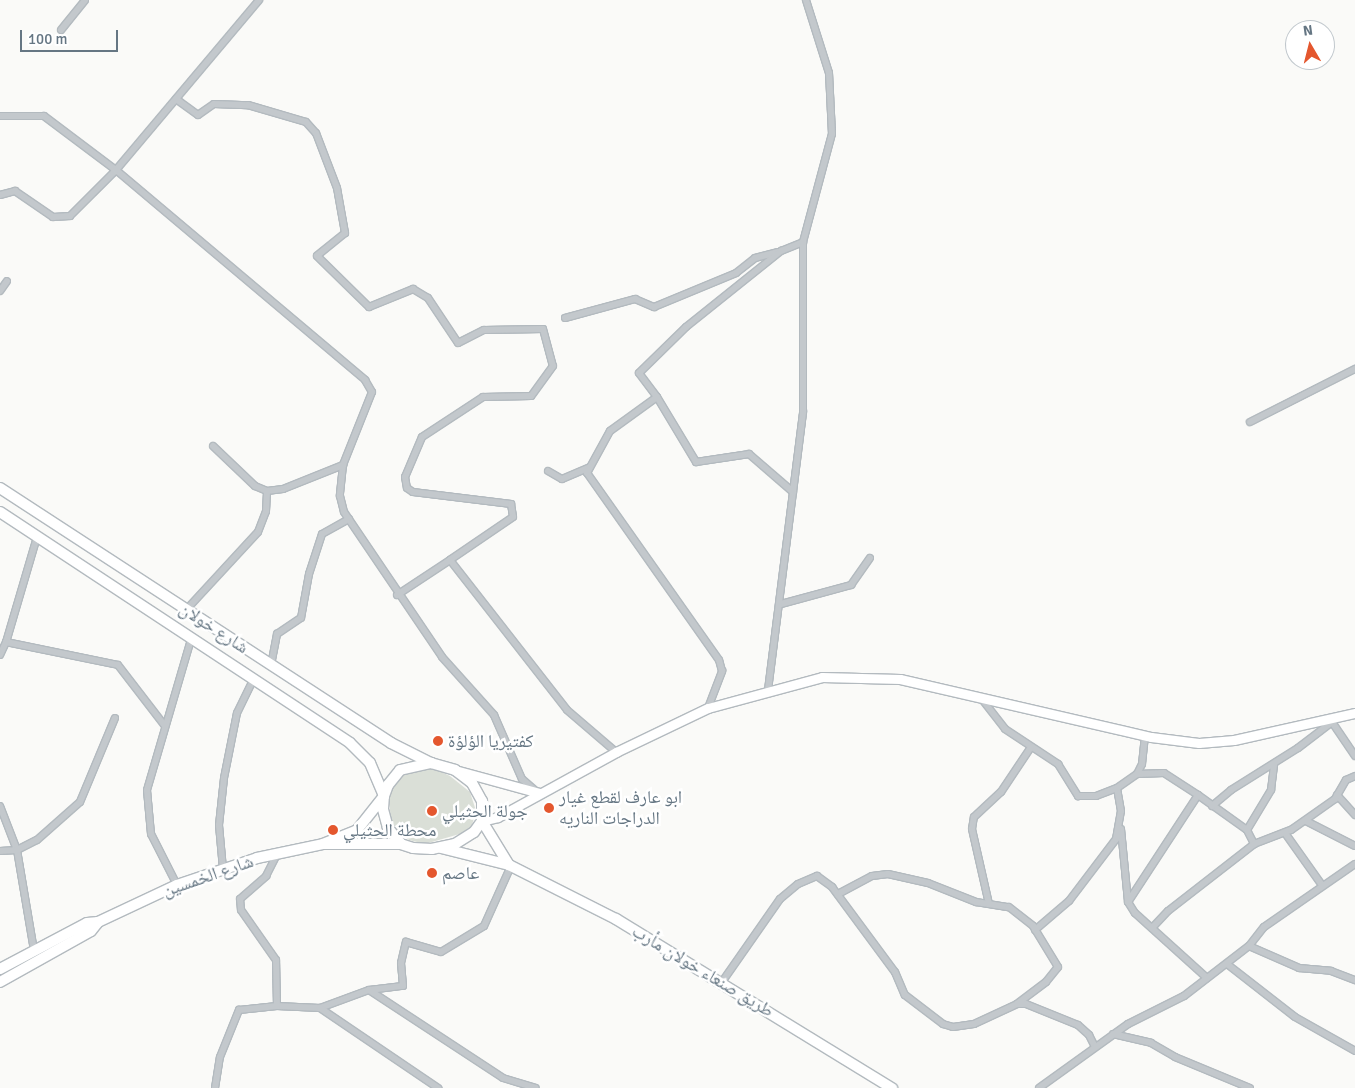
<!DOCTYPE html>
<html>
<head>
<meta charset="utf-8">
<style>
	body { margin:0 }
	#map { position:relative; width:1355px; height:1088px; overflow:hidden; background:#fafaf8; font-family:Signika,"Noto Naskh Arabic",sans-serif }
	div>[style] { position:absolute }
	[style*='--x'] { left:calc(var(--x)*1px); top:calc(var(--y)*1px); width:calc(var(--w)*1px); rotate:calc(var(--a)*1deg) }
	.green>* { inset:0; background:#dadfd7 }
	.roads { filter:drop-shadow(1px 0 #b3babf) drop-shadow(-1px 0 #b3babf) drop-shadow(0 1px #b3babf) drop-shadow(0 -1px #b3babf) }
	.street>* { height:6px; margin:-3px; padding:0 3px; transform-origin:3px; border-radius:3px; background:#c3c8cc }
	.secondary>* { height:9px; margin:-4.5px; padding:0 4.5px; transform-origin:4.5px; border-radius:4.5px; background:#fff }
	.primary>* { height:10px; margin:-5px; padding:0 5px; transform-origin:5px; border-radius:5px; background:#fff }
	.dots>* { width:14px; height:14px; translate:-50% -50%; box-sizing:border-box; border:2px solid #fff; border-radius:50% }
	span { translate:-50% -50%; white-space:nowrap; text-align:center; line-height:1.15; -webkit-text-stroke:5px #fff; paint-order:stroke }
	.street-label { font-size:18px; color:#657683 }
	.poi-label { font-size:18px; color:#657683 }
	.left { translate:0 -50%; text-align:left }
	.north { position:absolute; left:1285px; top:20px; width:50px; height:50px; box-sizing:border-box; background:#fff; border:1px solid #c1c8cd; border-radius:50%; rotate:352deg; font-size:14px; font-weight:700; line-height:20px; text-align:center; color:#657683 }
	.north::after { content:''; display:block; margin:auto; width:18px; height:22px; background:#e4572e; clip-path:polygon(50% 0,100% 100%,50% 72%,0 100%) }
	.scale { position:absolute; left:20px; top:30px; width:98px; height:22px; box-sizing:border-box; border:2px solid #657683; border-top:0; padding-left:6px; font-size:15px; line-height:18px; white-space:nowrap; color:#657683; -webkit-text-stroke:4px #fff; paint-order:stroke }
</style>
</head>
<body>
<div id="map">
	<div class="green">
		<div style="clip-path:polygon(433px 768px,450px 776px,470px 792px,476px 811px,472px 825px,463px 833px,425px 844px,409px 840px,396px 830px,391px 821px,389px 800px,393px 786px,405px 774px)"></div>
	</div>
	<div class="roads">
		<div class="street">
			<div style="--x:61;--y:30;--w:38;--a:-51"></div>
			<div style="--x:176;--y:99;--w:27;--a:36"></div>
			<div style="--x:198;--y:115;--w:19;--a:-35"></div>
			<div style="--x:214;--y:104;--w:34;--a:2"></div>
			<div style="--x:248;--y:105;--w:60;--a:16.3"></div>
			<div style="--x:306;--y:122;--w:15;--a:48"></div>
			<div style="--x:316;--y:133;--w:59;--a:69.1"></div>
			<div style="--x:337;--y:188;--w:46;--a:79.9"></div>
			<div style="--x:345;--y:233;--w:36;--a:141"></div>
			<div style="--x:317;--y:256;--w:73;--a:44.4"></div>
			<div style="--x:369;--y:307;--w:48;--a:-22.2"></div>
			<div style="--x:413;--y:289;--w:17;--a:31"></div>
			<div style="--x:428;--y:298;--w:54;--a:56.3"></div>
			<div style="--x:458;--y:343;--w:29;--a:-27"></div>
			<div style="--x:484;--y:330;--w:59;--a:-1"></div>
			<div style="--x:543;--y:329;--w:38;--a:75"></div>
			<div style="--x:553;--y:366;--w:37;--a:126"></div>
			<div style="--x:531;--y:396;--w:48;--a:178.8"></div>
			<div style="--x:483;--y:397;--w:73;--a:146.7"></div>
			<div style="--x:422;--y:437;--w:43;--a:113"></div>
			<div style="--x:405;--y:477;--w:11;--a:80"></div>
			<div style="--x:407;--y:488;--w:7;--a:34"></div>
			<div style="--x:413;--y:492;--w:99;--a:7"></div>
			<div style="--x:511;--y:504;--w:13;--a:81"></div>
			<div style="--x:513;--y:517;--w:76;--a:145.7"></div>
			<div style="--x:0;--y:116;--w:44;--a:0"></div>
			<div style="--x:44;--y:116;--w:90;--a:36.9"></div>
			<div style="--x:116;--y:170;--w:326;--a:40.1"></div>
			<div style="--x:365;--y:380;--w:14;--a:60"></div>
			<div style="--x:372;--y:392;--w:79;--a:111.7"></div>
			<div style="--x:343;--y:465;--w:31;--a:96"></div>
			<div style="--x:340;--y:496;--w:16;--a:76"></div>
			<div style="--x:344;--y:512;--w:175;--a:55.9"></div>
			<div style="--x:442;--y:657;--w:78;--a:48.1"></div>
			<div style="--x:494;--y:715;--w:70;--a:66.4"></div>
			<div style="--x:522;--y:779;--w:18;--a:41"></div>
			<div style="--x:0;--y:195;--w:16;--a:-15"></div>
			<div style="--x:15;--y:191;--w:46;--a:34.4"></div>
			<div style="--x:53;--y:217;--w:17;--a:-3"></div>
			<div style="--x:70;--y:216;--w:65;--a:-45"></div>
			<div style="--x:116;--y:170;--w:222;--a:-49.9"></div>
			<div style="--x:0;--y:291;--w:12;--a:-55"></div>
			<div style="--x:565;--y:318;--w:73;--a:-15.2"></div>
			<div style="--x:635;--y:299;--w:21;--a:23"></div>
			<div style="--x:654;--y:307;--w:89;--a:-22.5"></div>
			<div style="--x:736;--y:273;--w:24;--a:-38"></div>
			<div style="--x:755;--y:258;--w:23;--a:-15"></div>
			<div style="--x:657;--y:397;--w:30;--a:-127"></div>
			<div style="--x:639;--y:373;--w:66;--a:-44.4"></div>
			<div style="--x:686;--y:327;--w:122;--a:-38.7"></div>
			<div style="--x:781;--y:251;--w:24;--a:-22"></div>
			<div style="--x:1250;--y:422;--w:118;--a:-26.8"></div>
			<div style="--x:213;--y:446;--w:58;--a:43.6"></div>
			<div style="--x:255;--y:486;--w:13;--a:23"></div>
			<div style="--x:267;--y:491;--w:16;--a:-7"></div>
			<div style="--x:283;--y:489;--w:65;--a:-21.8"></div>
			<div style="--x:548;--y:471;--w:16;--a:30"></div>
			<div style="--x:562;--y:479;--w:30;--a:-23"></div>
			<div style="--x:37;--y:537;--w:109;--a:106.4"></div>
			<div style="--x:6;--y:642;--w:114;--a:11.6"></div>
			<div style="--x:118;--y:665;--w:77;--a:52.4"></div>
			<div style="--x:397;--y:595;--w:64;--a:-33.4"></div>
			<div style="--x:450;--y:560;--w:190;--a:52"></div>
			<div style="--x:567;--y:710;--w:65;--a:40.6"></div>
			<div style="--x:781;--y:604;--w:73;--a:-15.2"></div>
			<div style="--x:851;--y:585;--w:33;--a:-55"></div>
			<div style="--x:186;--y:610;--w:106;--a:-47.3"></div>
			<div style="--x:258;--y:532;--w:22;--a:-69"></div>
			<div style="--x:266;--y:511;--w:20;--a:-87"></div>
			<div style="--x:0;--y:655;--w:14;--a:-65"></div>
			<div style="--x:271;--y:665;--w:32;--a:-79"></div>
			<div style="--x:277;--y:634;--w:29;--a:-34"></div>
			<div style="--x:301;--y:618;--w:45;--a:-79.7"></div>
			<div style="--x:309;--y:574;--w:42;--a:-72"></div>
			<div style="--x:322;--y:534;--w:31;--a:-29"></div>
			<div style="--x:768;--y:690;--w:281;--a:-82.8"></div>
			<div style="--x:803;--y:411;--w:169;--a:-90"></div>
			<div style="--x:803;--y:242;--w:112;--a:-75"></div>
			<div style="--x:832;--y:134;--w:61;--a:-92.8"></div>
			<div style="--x:829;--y:73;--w:77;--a:-107.5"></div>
			<div style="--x:981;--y:698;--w:39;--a:52"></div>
			<div style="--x:1005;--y:729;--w:64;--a:33.4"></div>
			<div style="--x:1058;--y:764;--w:38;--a:58"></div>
			<div style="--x:1078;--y:796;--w:18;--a:0"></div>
			<div style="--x:1096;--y:796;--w:22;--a:-21"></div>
			<div style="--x:708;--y:708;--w:40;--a:-69"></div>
			<div style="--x:722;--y:671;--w:11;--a:-105"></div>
			<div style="--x:719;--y:660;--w:229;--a:-125.2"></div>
			<div style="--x:587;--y:473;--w:48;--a:-61.3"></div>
			<div style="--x:610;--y:431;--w:58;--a:-35.9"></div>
			<div style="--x:657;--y:397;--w:76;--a:59"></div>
			<div style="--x:696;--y:462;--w:54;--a:-8.6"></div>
			<div style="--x:749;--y:454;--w:58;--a:40.8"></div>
			<div style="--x:1332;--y:722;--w:41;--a:55.9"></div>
			<div style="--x:1198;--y:795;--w:60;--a:35.5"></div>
			<div style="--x:1247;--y:830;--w:47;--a:-59"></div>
			<div style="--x:1271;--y:790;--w:26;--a:-83"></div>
			<div style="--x:1337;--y:795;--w:27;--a:48"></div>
			<div style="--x:0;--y:806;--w:47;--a:68.9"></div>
			<div style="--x:17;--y:850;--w:102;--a:80.4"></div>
			<div style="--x:1212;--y:806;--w:25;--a:-40"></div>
			<div style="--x:1231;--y:790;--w:79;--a:-32.1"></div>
			<div style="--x:1298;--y:748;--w:48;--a:-37.3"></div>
			<div style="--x:1306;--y:821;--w:55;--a:27"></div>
			<div style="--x:1121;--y:829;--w:73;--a:84.5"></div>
			<div style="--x:1128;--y:902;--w:13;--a:58"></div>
			<div style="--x:1135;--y:913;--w:97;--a:42.1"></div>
			<div style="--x:1247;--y:830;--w:16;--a:63"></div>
			<div style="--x:1285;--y:833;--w:64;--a:54.6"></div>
			<div style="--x:0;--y:851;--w:17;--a:-3"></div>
			<div style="--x:17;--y:850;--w:22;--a:-27"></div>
			<div style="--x:37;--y:840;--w:57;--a:-41.5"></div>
			<div style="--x:80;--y:802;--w:91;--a:-67.4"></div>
			<div style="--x:223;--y:869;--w:44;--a:-95.2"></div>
			<div style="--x:219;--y:825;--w:47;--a:-83.9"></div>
			<div style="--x:224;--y:778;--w:66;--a:-78.7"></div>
			<div style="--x:237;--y:713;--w:37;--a:-64"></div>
			<div style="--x:177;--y:885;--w:57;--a:-117"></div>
			<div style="--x:151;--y:834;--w:44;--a:-95.2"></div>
			<div style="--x:147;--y:790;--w:156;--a:-73.7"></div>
			<div style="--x:838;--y:894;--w:38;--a:-28"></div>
			<div style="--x:872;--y:876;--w:16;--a:-7"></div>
			<div style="--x:888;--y:874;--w:41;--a:12.7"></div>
			<div style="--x:928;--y:883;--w:52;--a:21.6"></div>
			<div style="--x:976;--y:902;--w:33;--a:9"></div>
			<div style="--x:1009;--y:907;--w:31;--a:38"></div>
			<div style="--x:1033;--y:926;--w:48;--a:58.6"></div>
			<div style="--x:1058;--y:967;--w:19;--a:129"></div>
			<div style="--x:1046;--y:982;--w:36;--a:143"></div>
			<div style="--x:1128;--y:902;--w:128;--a:-56.8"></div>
			<div style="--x:1198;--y:795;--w:40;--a:-147.1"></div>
			<div style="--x:1164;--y:773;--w:27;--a:178"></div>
			<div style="--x:989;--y:904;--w:77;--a:-102.8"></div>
			<div style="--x:972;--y:829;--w:12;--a:-81"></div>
			<div style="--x:974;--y:817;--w:37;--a:-43"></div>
			<div style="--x:1001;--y:792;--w:54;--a:-56.3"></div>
			<div style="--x:1152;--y:928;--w:23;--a:-47"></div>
			<div style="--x:1168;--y:911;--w:109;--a:-37.9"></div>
			<div style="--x:1254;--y:844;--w:40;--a:-21"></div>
			<div style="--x:1291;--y:830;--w:54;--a:-35.2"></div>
			<div style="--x:1335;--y:799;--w:22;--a:-60"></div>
			<div style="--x:1346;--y:780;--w:10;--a:-24"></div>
			<div style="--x:1035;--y:930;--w:45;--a:-40.5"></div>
			<div style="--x:1069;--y:901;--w:78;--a:-52.8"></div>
			<div style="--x:1116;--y:839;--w:28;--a:-80"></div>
			<div style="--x:1121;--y:811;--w:23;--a:-100"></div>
			<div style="--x:1117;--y:788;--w:24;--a:-35"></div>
			<div style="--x:1137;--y:774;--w:11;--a:-63"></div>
			<div style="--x:1142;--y:764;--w:29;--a:-84"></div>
			<div style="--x:1249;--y:946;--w:24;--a:-52"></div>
			<div style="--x:1264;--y:927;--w:111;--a:-34.7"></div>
			<div style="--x:1227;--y:964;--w:86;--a:37.9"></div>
			<div style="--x:1295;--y:1017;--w:69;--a:29.5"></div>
			<div style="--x:722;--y:982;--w:101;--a:-55.1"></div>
			<div style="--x:780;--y:899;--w:23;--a:-40"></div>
			<div style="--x:798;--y:884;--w:21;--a:-23"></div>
			<div style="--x:817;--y:876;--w:19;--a:36"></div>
			<div style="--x:832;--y:887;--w:106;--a:53.5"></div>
			<div style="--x:895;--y:972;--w:25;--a:67"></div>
			<div style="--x:905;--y:995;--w:48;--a:37.3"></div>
			<div style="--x:943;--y:1024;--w:10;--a:17"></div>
			<div style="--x:953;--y:1027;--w:21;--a:-8"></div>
			<div style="--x:974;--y:1024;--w:47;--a:-24.9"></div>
			<div style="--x:1017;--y:1004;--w:9;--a:0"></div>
			<div style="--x:1026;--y:1004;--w:56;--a:22"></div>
			<div style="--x:1078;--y:1025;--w:15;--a:42"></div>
			<div style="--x:1089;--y:1035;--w:13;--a:63"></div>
			<div style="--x:369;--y:990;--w:34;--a:-7"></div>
			<div style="--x:403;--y:986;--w:23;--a:-95"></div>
			<div style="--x:401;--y:963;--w:22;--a:-77"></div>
			<div style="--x:406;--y:942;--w:36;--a:16"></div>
			<div style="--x:441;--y:952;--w:50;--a:-31.2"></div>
			<div style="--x:484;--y:926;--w:66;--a:-65.8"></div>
			<div style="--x:277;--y:1006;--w:43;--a:2.7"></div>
			<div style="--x:320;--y:1008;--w:52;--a:-20.2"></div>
			<div style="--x:369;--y:990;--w:160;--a:33.3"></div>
			<div style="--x:503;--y:1078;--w:34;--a:17"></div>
			<div style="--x:320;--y:1008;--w:143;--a:34.1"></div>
			<div style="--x:1113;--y:1034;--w:39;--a:13"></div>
			<div style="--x:1151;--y:1043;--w:28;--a:30"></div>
			<div style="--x:1175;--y:1057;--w:81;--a:22.5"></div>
			<div style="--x:215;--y:1088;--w:31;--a:-81"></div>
			<div style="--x:220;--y:1057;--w:51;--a:-68"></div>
			<div style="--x:239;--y:1010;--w:38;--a:-6"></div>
			<div style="--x:277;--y:1006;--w:46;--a:-91.2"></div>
			<div style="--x:276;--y:960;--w:61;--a:-125"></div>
			<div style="--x:241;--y:910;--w:11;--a:-95"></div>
			<div style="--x:240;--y:899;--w:35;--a:-41"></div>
			<div style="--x:266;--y:876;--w:25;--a:-63"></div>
			<div style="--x:1039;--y:1088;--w:110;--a:-35.7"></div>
			<div style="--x:1128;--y:1024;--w:63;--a:-26.6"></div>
			<div style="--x:1184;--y:996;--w:82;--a:-37.6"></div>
			<div style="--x:1249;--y:946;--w:55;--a:23.7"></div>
			<div style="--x:1299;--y:968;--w:32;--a:5"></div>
			<div style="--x:1331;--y:971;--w:26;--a:21"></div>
		</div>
		<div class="secondary">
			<div style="--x:455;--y:770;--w:87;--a:15.3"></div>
			<div style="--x:482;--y:821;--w:16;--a:-14"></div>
			<div style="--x:498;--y:817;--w:135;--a:-28.8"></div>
			<div style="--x:616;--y:752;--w:102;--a:-25.6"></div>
			<div style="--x:708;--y:708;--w:118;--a:-15.2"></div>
			<div style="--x:822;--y:677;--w:78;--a:1.5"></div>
			<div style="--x:900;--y:679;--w:258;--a:13"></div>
			<div style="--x:1151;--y:737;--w:48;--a:7.1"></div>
			<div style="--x:1199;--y:743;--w:35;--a:-5"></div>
			<div style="--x:1234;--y:740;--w:124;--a:-12.6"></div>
		</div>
		<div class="primary">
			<div style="--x:0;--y:488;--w:467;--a:33.1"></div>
			<div style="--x:391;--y:743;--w:45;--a:26.6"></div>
			<div style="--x:0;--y:512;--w:419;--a:33.4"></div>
			<div style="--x:350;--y:743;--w:28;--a:45"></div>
			<div style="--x:370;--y:763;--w:36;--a:67"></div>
			<div style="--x:431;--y:763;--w:25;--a:16"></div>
			<div style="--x:455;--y:770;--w:21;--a:37"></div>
			<div style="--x:472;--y:783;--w:21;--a:61"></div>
			<div style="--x:482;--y:801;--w:20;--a:90"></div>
			<div style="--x:482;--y:821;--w:14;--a:126"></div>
			<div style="--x:474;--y:832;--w:22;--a:148"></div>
			<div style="--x:455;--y:844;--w:24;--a:168"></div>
			<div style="--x:432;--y:849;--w:19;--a:-177"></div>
			<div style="--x:413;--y:848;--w:13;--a:-162"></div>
			<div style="--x:401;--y:844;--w:21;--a:-129"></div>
			<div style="--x:388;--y:828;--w:20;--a:-105"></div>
			<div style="--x:383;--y:809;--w:13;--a:-86"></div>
			<div style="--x:384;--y:796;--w:12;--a:-70"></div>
			<div style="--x:388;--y:785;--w:19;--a:-51"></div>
			<div style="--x:400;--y:770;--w:32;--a:-13"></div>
			<div style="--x:482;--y:821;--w:52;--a:58.5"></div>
			<div style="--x:324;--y:844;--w:77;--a:0"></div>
			<div style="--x:441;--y:848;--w:70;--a:14"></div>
			<div style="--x:509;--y:865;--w:120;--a:26.8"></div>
			<div style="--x:616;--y:919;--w:324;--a:31.5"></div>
			<div style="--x:0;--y:969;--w:98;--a:-27.9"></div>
			<div style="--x:87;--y:923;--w:11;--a:-5"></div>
			<div style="--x:98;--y:922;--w:87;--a:-25.1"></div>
			<div style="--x:177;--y:885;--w:84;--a:-18.6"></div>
			<div style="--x:257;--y:858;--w:67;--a:-12"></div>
			<div style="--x:323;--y:844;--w:37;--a:-22"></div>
			<div style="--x:357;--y:830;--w:43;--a:-51.5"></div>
			<div style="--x:0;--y:982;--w:104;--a:-29.3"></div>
			<div style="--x:91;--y:931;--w:11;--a:-52"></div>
		</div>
	</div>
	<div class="dots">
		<div style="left:438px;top:741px;background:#e4572e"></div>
		<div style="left:549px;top:808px;background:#e4572e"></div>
		<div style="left:432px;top:811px;background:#e4572e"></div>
		<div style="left:333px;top:830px;background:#e4572e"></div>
		<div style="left:432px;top:873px;background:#e4572e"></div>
	</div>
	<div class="street-label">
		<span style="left:214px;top:628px;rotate:33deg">شارع خولان</span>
		<span style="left:208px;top:876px;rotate:-19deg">شارع الخمسين</span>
		<span style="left:703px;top:971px;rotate:31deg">طريق صنعاء خولان مأرب</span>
	</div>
	<div class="poi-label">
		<span class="left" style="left:448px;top:741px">كفتيريا الؤلؤة</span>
		<span class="left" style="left:559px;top:808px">ابو عارف لقطع غيار<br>الدراجات الناريه</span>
		<span class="left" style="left:442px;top:811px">جولة الحثيلي</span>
		<span class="left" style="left:343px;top:830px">محطة الحثيلي</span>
		<span class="left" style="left:442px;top:873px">عاصم</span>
	</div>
	<div class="north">N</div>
	<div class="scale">100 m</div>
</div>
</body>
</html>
